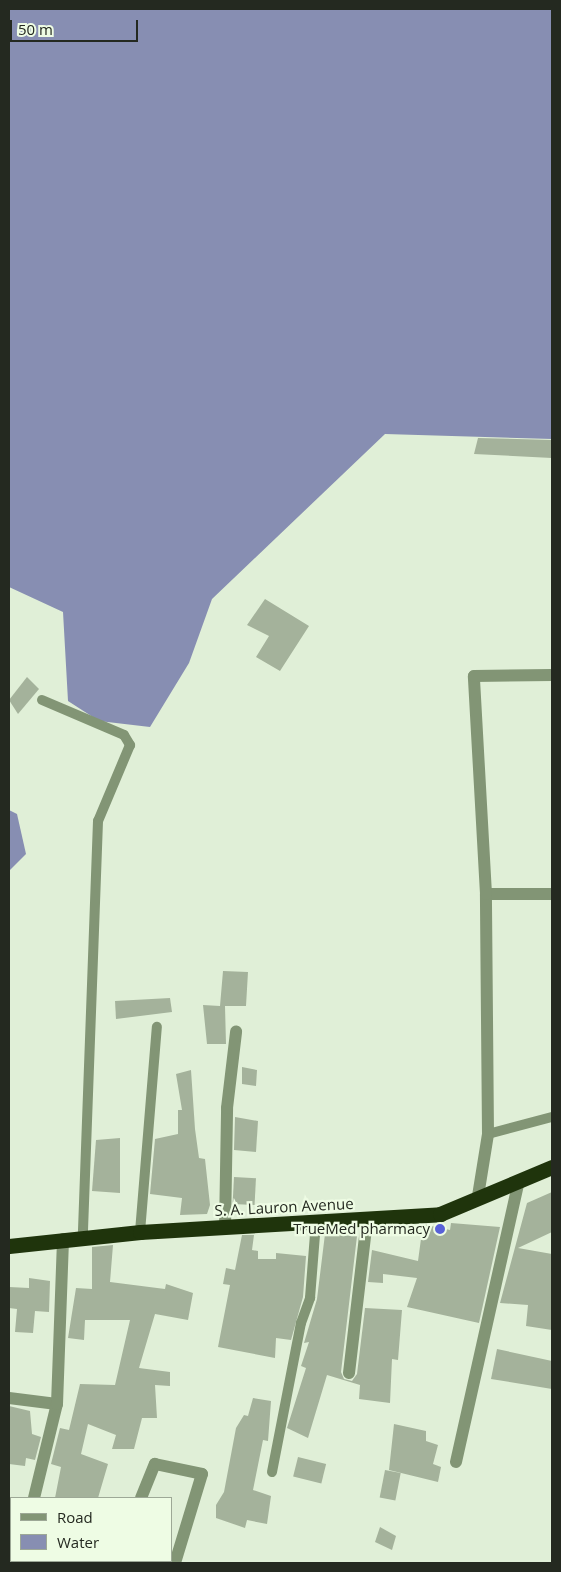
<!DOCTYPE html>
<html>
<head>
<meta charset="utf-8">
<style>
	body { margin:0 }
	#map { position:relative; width:561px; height:1572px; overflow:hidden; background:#e0efd7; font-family:"Open Sans",sans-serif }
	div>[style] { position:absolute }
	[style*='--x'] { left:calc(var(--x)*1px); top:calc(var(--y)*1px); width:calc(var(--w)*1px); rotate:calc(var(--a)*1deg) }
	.water>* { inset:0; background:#878eb2 }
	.building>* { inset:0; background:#a4b29b; transform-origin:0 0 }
	.lane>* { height:10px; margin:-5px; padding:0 5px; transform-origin:5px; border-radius:5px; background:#829575 }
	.street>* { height:12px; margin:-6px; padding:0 6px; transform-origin:6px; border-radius:6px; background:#829575 }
	.highway>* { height:15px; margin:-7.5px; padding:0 7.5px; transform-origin:7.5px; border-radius:7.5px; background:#1f340c }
	.dots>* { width:14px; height:14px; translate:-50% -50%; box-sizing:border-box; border:2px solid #eefce4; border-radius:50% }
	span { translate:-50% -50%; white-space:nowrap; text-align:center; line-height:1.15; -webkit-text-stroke:4.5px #eefce4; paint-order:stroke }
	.street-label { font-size:15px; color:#242920 }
	.poi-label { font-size:15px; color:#242920 }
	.right { translate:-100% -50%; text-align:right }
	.frame { position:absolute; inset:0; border:10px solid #242920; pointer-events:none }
	.legend { position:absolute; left:10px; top:1497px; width:162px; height:65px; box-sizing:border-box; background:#eefce4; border:1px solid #9da896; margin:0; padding:6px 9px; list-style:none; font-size:15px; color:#242920 }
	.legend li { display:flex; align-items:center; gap:10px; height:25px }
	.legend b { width:25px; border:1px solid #9da896 }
	.scale { position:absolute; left:10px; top:20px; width:128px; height:22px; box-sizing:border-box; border:2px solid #242920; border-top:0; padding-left:6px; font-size:15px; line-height:18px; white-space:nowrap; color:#242920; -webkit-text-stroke:4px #eefce4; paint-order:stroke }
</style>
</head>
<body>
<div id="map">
	<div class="water">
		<div style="clip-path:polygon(9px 9px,552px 9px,552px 439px,385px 434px,212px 599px,189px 663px,150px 727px,99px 721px,68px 701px,63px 612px,9px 587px)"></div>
		<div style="clip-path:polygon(9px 810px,17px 814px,26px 854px,9px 871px)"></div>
	</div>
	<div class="building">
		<div style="clip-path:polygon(478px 438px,552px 440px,552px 458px,474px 454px)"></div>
		<div style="clip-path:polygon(265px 599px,309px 626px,280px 671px,256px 657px,269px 636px,247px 625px)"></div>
		<div style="clip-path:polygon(27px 677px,39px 689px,18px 714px,9px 700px)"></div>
		<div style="clip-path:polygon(223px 971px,248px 972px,246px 1006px,225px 1006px,226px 1044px,207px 1044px,203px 1005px,220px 1006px)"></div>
		<div style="clip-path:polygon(170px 998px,172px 1012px,116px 1019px,115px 1001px)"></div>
		<div style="clip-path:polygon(242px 1067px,257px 1070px,256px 1086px,242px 1084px)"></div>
		<div style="clip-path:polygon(191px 1070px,195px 1129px,199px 1158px,205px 1159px,210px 1205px,207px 1214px,180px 1215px,182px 1198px,150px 1194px,155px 1139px,178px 1134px,178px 1110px,182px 1110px,176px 1074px)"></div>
		<div style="clip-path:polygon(235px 1117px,258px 1121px,256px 1152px,234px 1150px)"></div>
		<div style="clip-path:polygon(120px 1138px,120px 1193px,92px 1191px,96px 1140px)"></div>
		<div style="left:234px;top:1177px;width:22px;height:27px;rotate:3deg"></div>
		<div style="clip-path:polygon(552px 1192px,552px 1232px,518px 1248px,552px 1254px,552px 1330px,526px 1326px,528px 1305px,500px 1303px,527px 1203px)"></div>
		<div style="clip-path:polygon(451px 1223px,500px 1227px,479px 1323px,407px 1307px,417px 1278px,383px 1274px,383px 1283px,368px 1282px,372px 1250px,418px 1261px,423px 1224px,450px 1230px)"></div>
		<div style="clip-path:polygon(325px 1234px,357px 1236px,341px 1372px,344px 1379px,352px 1381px,357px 1374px,365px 1308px,402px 1310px,398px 1360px,392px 1359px,390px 1403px,359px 1399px,360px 1385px,327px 1375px,308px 1438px,287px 1428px,306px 1368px,301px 1366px,309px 1342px,304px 1343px,317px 1299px)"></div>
		<div style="clip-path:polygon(242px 1235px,254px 1235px,252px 1250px,258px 1251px,258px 1259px,276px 1259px,276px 1253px,306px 1256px,303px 1297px,291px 1340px,276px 1338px,275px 1358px,218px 1347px,230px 1285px,223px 1284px,226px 1268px,235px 1270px)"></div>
		<div style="clip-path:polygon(113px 1245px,110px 1282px,165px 1289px,166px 1284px,193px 1293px,188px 1320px,155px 1314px,139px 1368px,170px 1372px,170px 1386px,155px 1385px,157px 1418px,142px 1418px,134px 1449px,112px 1449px,116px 1435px,88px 1424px,81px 1454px,108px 1464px,98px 1498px,55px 1498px,61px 1467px,51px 1464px,60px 1428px,69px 1430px,80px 1384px,115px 1385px,130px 1320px,85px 1320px,84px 1340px,68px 1338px,76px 1288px,92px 1289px,92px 1247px)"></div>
		<div style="clip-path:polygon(29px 1278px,50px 1281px,49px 1312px,35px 1311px,33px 1333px,15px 1332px,17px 1309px,9px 1308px,9px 1287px,29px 1288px)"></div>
		<div style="clip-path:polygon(497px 1349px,552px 1361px,552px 1389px,491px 1379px)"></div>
		<div style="clip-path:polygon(253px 1398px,271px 1401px,268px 1441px,263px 1440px,253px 1490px,271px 1496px,267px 1524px,247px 1520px,245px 1528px,216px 1518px,216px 1505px,224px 1492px,236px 1428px,244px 1415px,248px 1416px)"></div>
		<div style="clip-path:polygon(9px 1406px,30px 1411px,32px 1434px,41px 1437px,35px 1460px,26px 1458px,25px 1466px,9px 1464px)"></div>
		<div style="clip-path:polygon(394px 1424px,426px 1431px,426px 1441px,438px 1445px,433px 1464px,441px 1467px,438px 1482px,389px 1470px)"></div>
		<div style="left:298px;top:1457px;width:29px;height:20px;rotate:14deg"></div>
		<div style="left:385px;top:1470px;width:16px;height:28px;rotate:11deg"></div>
		<div style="clip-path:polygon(380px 1527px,396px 1536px,392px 1550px,375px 1542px)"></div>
	</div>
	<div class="lane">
		<div style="--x:42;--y:700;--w:89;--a:23.1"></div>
		<div style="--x:124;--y:735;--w:12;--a:59"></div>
		<div style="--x:130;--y:745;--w:82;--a:112.8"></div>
		<div style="--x:98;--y:821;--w:416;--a:92.1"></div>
		<div style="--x:488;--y:1134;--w:66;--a:-14.9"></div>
		<div style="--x:140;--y:1232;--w:206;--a:-85.3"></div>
		<div style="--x:272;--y:1472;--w:152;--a:-79"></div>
		<div style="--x:301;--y:1323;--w:27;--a:-70"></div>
		<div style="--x:310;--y:1298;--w:76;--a:-85.5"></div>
	</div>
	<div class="street">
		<div style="--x:486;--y:894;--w:66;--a:0"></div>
		<div style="--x:478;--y:1196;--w:63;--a:-80.8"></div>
		<div style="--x:488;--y:1134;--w:240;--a:-90.5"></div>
		<div style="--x:486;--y:894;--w:218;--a:-93.2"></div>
		<div style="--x:474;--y:676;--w:78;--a:-0.7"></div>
		<div style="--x:225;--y:1228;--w:120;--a:-89"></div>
		<div style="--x:227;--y:1108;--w:77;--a:-83.2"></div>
		<div style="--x:349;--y:1373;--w:155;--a:-83.3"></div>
		<div style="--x:9;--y:1398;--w:48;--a:7.1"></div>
		<div style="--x:456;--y:1462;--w:288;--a:-77.4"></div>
		<div style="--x:34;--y:1498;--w:97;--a:-76.3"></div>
		<div style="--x:57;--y:1404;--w:165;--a:-87.9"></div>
		<div style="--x:141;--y:1498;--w:37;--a:-68"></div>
		<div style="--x:155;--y:1464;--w:48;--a:12"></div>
		<div style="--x:202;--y:1474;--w:93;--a:106.9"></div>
		<div style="--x:18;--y:1563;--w:2;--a:-63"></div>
		<div style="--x:124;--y:1563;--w:2;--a:-90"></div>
	</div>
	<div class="highway">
		<div style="--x:9;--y:1246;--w:132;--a:-6.1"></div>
		<div style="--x:140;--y:1232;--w:301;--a:-3.4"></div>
		<div style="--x:440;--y:1214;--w:121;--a:-22.8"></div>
	</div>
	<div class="dots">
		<div style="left:440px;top:1229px;background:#5961d8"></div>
	</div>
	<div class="street-label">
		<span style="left:284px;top:1207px;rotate:-3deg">S. A. Lauron Avenue</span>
	</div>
	<div class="poi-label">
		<span class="right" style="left:430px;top:1229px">TrueMed pharmacy</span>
	</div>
	<div class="frame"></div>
	<ul class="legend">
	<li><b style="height:6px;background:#829575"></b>Road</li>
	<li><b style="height:14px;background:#878eb2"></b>Water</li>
	</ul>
	<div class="scale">50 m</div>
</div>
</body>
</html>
